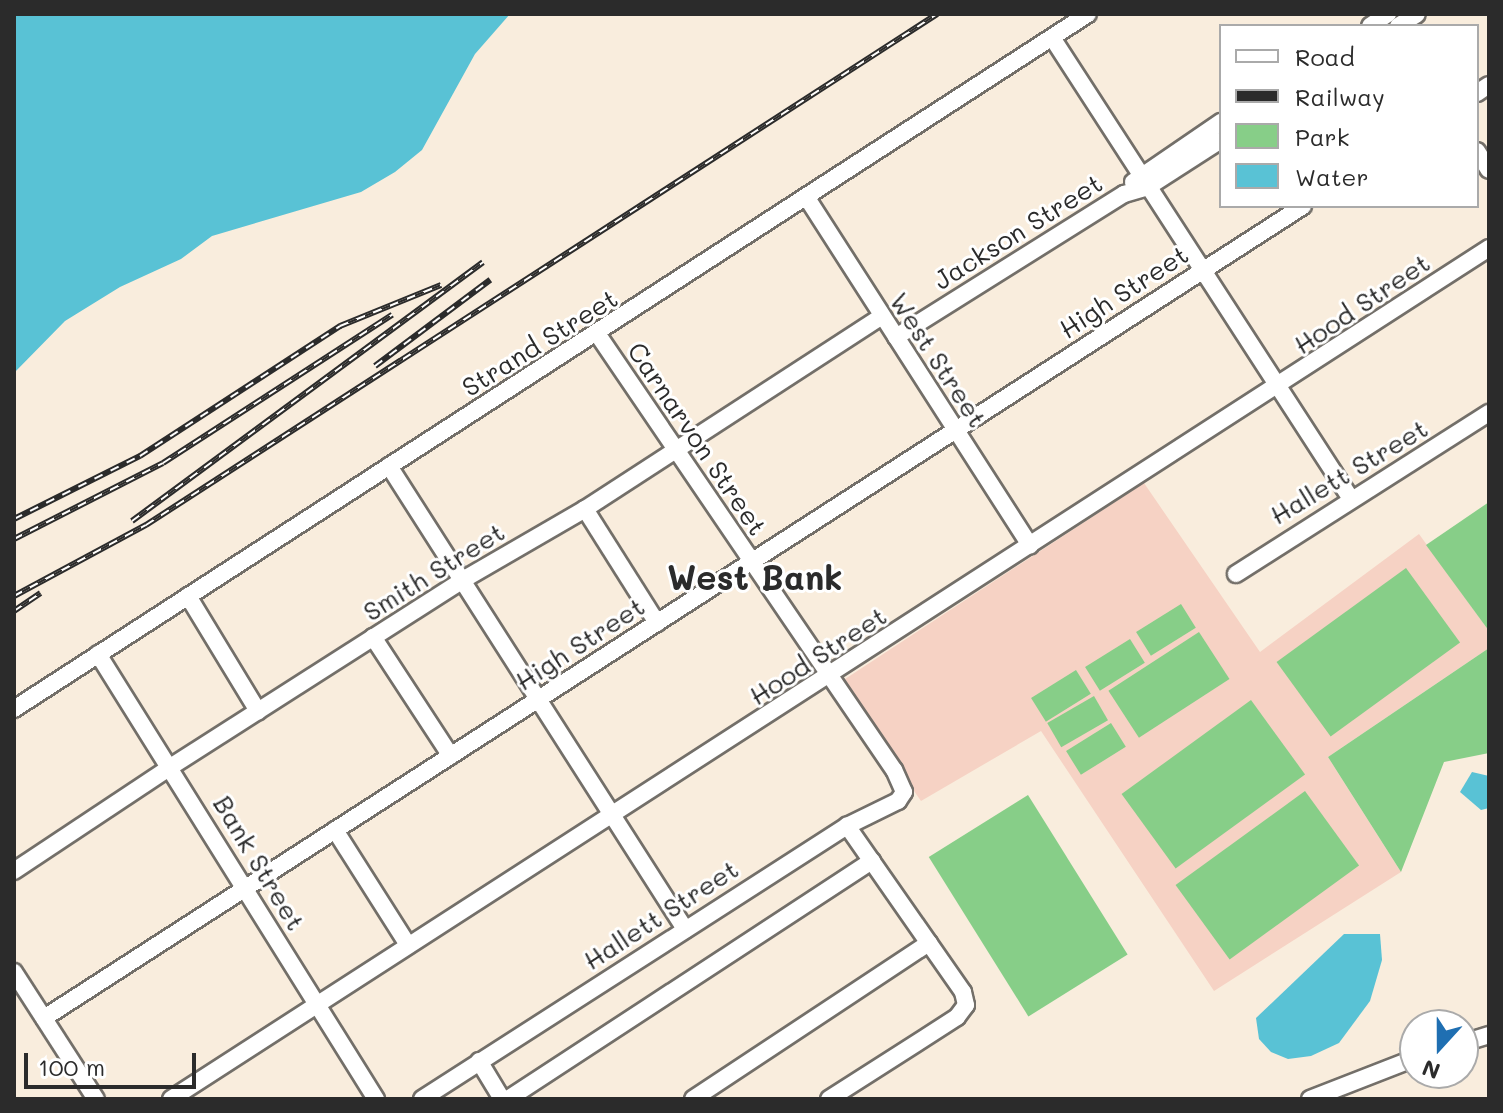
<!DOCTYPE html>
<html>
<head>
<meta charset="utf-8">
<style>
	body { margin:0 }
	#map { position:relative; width:1503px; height:1113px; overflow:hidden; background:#f9eddd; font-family:Mali,sans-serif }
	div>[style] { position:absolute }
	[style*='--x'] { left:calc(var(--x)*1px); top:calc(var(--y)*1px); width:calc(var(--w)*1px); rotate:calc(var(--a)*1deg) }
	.built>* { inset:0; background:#f6d2c4 }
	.green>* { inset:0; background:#87ce88; transform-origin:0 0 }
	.water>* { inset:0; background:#59c2d5 }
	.roads { filter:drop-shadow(2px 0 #736f69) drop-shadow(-2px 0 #736f69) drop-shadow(0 2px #736f69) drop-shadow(0 -2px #736f69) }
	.minor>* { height:16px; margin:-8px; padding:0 8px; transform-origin:8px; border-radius:8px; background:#fff }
	.rail>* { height:6px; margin-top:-3px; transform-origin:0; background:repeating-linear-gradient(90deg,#fff 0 9px,#2b2b2b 0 18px); box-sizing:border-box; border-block:2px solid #2b2b2b }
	span { translate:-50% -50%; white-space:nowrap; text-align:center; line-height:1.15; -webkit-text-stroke:6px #fff; paint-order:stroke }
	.street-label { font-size:26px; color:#2b2b2b }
	.district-label { font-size:34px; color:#2b2b2b; font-weight:700 }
	.frame { position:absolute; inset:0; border:16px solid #2b2b2b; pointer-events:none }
	.legend { position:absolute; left:1219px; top:24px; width:260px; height:184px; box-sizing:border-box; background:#fff; border:2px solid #aaa; margin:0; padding:10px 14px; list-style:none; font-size:24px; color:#2b2b2b }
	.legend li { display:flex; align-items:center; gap:16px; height:40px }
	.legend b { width:40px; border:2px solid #aaa }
	.north { position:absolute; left:1399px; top:1009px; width:80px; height:80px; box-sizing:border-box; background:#fff; border:2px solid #aaa; border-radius:50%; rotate:201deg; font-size:22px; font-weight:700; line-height:32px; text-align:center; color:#2b2b2b }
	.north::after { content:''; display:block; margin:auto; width:28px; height:36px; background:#1f6fb2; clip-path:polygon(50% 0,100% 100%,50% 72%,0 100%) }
	.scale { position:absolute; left:24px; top:1053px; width:172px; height:36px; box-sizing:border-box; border:4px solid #2b2b2b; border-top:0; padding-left:10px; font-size:24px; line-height:28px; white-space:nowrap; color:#2b2b2b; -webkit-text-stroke:6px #fff; paint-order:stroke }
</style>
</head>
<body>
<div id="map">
	<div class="built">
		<div style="clip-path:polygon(1144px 483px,1260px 652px,1419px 534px,1489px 631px,1489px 648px,1328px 757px,1401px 872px,1214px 991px,1041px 731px,921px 801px,839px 683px)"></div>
	</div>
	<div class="green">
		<div style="clip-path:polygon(1489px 502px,1489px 631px,1426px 545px)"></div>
		<div style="left:1406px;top:568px;width:92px;height:160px;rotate:54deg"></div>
		<div style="left:1181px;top:604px;width:28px;height:53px;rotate:58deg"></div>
		<div style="left:1199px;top:632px;width:56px;height:108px;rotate:57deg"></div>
		<div style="left:1130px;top:639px;width:28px;height:53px;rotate:58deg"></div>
		<div style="clip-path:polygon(1489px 648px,1489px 753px,1444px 762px,1401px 872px,1328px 757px)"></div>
		<div style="left:1076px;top:670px;width:28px;height:53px;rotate:58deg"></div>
		<div style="left:1094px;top:696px;width:28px;height:54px;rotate:60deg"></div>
		<div style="left:1251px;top:700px;width:92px;height:160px;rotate:54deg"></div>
		<div style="left:1111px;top:723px;width:28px;height:53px;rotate:58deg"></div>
		<div style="left:1305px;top:791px;width:92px;height:160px;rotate:54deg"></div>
		<div style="left:1028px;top:795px;width:188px;height:117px;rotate:58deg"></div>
	</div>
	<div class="water">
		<div style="clip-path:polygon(14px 14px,510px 14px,475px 54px,422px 150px,395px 172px,361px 192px,212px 236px,181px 259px,120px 287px,65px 321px,14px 373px)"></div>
		<div style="clip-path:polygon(1472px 772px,1489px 776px,1489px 808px,1481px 810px,1460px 792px)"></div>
		<div style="clip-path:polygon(1344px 934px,1380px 934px,1382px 960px,1370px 1001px,1339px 1043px,1311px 1056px,1288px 1059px,1271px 1052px,1259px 1039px,1256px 1018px)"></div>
	</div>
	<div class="roads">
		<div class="minor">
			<div style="--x:1370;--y:26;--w:22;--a:-34"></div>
			<div style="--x:1398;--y:26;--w:22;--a:-32"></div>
			<div style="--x:1053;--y:39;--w:548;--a:57.06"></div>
			<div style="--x:1477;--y:93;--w:14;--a:-34"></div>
			<div style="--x:1477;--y:151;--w:22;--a:58"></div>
			<div style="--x:1133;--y:182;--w:107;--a:-34.3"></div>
			<div style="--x:807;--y:198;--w:413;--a:57.3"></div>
			<div style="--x:896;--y:337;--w:269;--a:-32.1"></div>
			<div style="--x:1124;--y:194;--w:25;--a:-16"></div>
			<div style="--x:1148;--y:187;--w:87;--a:-32.8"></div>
			<div style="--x:389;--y:466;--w:550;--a:57.41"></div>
			<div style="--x:585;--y:509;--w:135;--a:57.7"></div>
			<div style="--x:1236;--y:574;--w:300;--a:-32.5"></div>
			<div style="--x:188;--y:596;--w:135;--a:58.7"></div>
			<div style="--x:373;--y:637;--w:142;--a:56.8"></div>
			<div style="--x:98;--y:654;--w:525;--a:58.01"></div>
			<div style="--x:14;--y:709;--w:1279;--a:-32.91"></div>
			<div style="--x:335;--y:830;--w:136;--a:57.6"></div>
			<div style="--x:14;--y:871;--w:190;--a:-33.6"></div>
			<div style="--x:172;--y:766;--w:343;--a:-32.6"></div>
			<div style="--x:461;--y:581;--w:143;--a:-30.1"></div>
			<div style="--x:585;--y:509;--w:353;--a:-33"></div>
			<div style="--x:14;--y:972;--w:151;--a:57.2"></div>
			<div style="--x:44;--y:1018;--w:1498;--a:-32.82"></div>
			<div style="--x:1463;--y:1043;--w:27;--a:-17"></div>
			<div style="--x:479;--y:1061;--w:44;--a:58.8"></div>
			<div style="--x:171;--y:1099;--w:1569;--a:-32.85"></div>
			<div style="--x:422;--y:1099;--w:505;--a:-32.71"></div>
			<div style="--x:847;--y:826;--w:57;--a:-26.1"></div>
			<div style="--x:898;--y:801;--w:11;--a:-56"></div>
			<div style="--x:904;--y:792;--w:24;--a:-114"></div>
			<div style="--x:894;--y:770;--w:526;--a:-124.23"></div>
			<div style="--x:508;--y:1099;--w:435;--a:-33.2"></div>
			<div style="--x:693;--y:1099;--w:283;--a:-33.5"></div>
			<div style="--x:829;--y:1099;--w:152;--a:-32.6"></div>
			<div style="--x:957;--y:1017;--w:15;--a:-53"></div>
			<div style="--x:966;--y:1005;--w:13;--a:-103"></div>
			<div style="--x:963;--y:992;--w:203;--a:-124.9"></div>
			<div style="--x:1310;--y:1099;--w:113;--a:-21.3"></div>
		</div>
	</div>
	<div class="rail">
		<div style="--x:375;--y:366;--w:144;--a:-36.8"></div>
		<div style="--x:14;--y:519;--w:141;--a:-26.6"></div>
		<div style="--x:140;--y:456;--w:239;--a:-33"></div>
		<div style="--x:340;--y:326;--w:109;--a:-22.1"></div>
		<div style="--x:132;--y:521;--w:436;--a:-36.4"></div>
		<div style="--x:14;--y:539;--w:167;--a:-27"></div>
		<div style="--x:163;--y:463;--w:273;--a:-32.9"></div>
		<div style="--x:14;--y:596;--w:150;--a:-28.3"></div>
		<div style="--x:146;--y:525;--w:942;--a:-32.86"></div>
		<div style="--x:14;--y:611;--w:32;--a:-34"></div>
	</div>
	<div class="street-label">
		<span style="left:1018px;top:232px;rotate:-32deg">Jackson Street</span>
		<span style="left:1124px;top:292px;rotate:-33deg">High Street</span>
		<span style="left:1362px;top:304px;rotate:-34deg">Hood Street</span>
		<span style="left:540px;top:343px;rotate:-32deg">Strand Street</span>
		<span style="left:938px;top:360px;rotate:57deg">West Street</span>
		<span style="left:697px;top:439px;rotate:56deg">Carnarvon Street</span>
		<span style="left:1349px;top:472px;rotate:-31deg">Hallett Street</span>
		<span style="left:434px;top:572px;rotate:-32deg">Smith Street</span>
		<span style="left:580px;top:644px;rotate:-33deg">High Street</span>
		<span style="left:818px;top:656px;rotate:-33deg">Hood Street</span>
		<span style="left:259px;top:863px;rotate:59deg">Bank Street</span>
		<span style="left:661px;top:915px;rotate:-33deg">Hallett Street</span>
	</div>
	<div class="district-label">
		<span style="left:755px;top:577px">West Bank</span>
	</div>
	<div class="frame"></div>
	<ul class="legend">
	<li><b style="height:10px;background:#fff"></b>Road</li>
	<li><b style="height:10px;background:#2b2b2b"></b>Railway</li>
	<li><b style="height:22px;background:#87ce88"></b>Park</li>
	<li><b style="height:22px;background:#59c2d5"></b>Water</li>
	</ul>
	<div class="north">N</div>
	<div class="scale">100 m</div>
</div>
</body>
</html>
